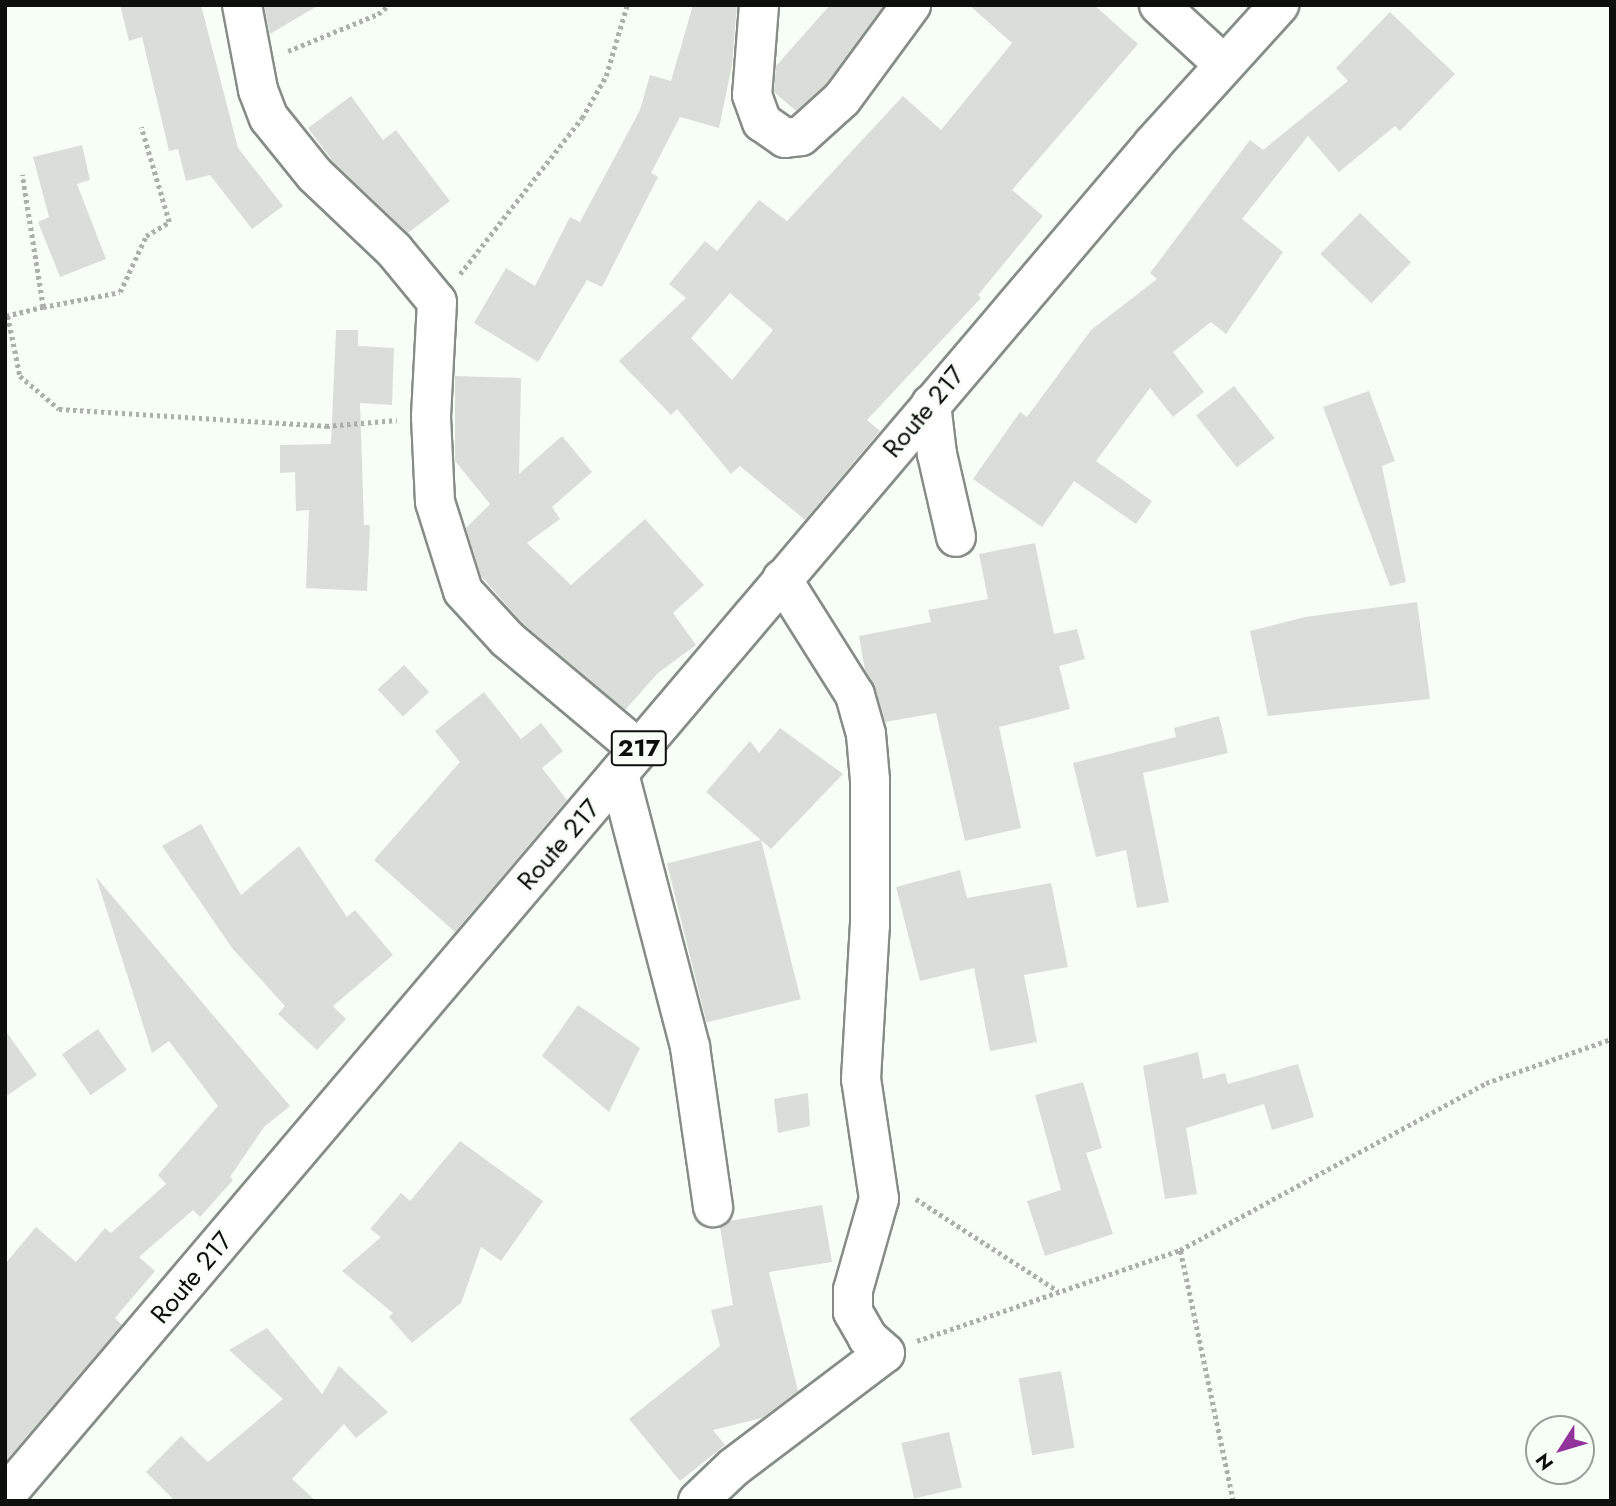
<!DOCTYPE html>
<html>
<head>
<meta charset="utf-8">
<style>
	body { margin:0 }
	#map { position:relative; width:1616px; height:1506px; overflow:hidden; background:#f7fef6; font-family:Jost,sans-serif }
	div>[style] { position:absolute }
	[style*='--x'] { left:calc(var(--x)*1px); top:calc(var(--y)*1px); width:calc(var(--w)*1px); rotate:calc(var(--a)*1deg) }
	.building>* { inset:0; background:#d9dfd8; transform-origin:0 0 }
	.path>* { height:4.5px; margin-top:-2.25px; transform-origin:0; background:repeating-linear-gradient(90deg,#abb0aa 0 3.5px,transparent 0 7px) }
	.roads { filter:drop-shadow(2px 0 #868d86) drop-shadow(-2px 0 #868d86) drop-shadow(0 2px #868d86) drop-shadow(0 -2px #868d86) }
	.minor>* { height:38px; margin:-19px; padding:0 19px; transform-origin:19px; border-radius:19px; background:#fff }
	.major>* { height:38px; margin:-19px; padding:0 19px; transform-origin:19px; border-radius:19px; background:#fff }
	span { translate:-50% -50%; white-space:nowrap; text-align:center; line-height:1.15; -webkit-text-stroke:5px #f7fef6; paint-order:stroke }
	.shield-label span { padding:2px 5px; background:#f7fef6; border:2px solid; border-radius:5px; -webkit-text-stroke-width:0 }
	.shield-label { font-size:24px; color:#0d0f0d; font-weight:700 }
	.street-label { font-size:26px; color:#0d0f0d }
	.frame { position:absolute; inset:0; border:7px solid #0d0f0d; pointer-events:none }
	.north { position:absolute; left:1525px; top:1415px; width:70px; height:70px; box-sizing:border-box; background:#f7fef6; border:2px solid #999e99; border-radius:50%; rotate:233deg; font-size:19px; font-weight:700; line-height:28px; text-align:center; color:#0d0f0d }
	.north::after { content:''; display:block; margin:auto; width:24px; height:32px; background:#92329b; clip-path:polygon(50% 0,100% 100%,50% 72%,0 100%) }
</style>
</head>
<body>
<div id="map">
	<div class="building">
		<div style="clip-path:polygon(120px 5px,201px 5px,238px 148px,283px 206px,252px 229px,210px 175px,186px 181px,178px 149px,169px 151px,142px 37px,129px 41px)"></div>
		<div style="clip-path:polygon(264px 5px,319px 5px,270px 34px)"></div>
		<div style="clip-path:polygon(693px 5px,737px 5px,732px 65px,719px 128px,680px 117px,651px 173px,658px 177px,602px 287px,587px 280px,538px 362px,474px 323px,506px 268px,535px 286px,570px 217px,580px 222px,640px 110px,650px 75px,671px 81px)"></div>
		<div style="clip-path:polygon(830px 5px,884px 5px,826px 84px,796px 111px,774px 92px,776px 66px)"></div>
		<div style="clip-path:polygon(evenodd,969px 5px,1094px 5px,1138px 44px,1012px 190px,1043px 216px,978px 295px,981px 298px,867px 420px,880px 431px,805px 520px,740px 466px,731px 474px,677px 409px,671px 415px,619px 361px,686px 298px,669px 284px,705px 241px,717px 251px,759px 200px,787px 221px,903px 96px,941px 130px,1012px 43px,969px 5px,730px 293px,773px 330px,732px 380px,691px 338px,730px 293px)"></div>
		<div style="clip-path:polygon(1390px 12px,1455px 74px,1400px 131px,1395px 126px,1339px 172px,1308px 136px,1242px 219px,1283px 252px,1226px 334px,1211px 322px,1173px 352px,1204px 392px,1173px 417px,1150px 388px,1096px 461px,1152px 501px,1136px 524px,1074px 481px,1042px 527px,973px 479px,1020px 412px,1027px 417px,1091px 330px,1157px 279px,1150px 273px,1250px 140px,1263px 150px,1348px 81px,1336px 68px)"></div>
		<div style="clip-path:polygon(351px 96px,383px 140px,396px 130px,450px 201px,408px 233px,334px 163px,308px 128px)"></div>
		<div style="clip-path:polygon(82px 145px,90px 180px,77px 184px,106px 259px,60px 277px,38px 222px,49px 217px,33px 157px)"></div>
		<div style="left:1360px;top:213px;width:71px;height:57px;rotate:44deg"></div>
		<div style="clip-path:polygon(336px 330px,358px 330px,358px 346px,394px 348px,392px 405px,360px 403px,364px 525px,370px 525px,367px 591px,306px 588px,309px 510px,296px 511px,295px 472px,280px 473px,280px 445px,331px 444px)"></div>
		<div style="clip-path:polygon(455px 376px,521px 378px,519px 474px,562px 436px,592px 472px,552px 507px,560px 519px,527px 543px,571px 585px,645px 519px,704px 585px,673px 613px,696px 645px,658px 673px,625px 710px,522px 623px,481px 576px,466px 528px,490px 504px,455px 461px)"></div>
		<div style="left:1234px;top:386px;width:66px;height:48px;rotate:52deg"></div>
		<div style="clip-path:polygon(1369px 391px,1395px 461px,1382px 466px,1406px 582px,1390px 586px,1323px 407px)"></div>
		<div style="clip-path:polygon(1035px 543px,1054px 634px,1077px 629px,1085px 659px,1059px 666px,1070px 709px,999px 727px,1021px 828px,965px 841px,936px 713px,885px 722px,865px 670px,859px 636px,931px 622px,928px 610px,988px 599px,979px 554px)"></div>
		<div style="clip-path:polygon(1417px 602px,1430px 699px,1268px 716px,1250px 631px,1305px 617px)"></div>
		<div style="left:404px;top:665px;width:37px;height:36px;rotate:47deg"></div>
		<div style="clip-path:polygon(484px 692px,521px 739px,541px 723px,563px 751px,542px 768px,567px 800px,455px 932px,374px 860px,460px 762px,435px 731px)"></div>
		<div style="clip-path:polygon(1219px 716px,1228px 753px,1143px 773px,1169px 902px,1137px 908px,1126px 850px,1096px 857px,1073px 763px,1176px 737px,1174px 728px)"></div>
		<div style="clip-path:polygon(780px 728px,843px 774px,771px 849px,706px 792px,750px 741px,759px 753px)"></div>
		<div style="clip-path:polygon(201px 824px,241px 895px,299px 846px,347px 917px,355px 910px,393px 955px,333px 1006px,346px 1019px,317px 1050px,278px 1014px,285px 1006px,232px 948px,162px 846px)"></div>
		<div style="left:761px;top:840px;width:164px;height:97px;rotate:76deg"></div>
		<div style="clip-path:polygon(960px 870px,967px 898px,1051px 883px,1068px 967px,1024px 975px,1037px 1042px,990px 1051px,974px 968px,920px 981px,896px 887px)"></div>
		<div style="clip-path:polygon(96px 877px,290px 1106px,264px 1127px,230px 1177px,233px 1180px,200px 1217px,193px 1210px,139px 1257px,155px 1271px,115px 1318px,122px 1325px,5px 1462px,5px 1264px,36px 1227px,76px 1262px,105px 1228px,111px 1233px,166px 1184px,158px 1175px,218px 1106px,169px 1041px,152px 1053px)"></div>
		<div style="clip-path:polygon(578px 1005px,640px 1048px,609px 1112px,542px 1056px)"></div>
		<div style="left:98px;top:1029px;width:50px;height:44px;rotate:55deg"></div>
		<div style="clip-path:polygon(5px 1030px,37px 1075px,5px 1097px)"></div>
		<div style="clip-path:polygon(1198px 1052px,1203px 1079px,1225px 1073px,1228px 1084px,1298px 1064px,1314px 1117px,1272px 1130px,1264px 1104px,1186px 1128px,1197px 1194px,1165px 1199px,1143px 1066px)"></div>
		<div style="clip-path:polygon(1083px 1082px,1102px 1148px,1086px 1153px,1113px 1234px,1045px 1256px,1027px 1201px,1061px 1190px,1035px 1095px)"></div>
		<div style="clip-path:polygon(808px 1093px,810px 1126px,778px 1133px,774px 1099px)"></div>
		<div style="clip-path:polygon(460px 1141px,543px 1201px,501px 1261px,481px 1247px,461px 1303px,412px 1343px,389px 1317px,393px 1313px,342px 1271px,381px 1237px,370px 1229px,401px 1193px,410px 1201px)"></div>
		<div style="clip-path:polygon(822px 1205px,832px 1262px,769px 1272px,798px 1391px,762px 1418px,713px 1430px,725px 1445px,680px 1481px,629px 1419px,720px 1346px,711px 1310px,733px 1305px,720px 1227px,729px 1221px)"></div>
		<div style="clip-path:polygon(267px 1328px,322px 1394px,339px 1366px,388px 1412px,356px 1438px,344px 1424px,292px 1479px,316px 1501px,175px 1501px,146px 1472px,181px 1436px,208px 1462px,283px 1399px,229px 1350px)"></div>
		<div style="left:1061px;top:1371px;width:78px;height:43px;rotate:80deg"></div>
		<div style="left:949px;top:1432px;width:57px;height:49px;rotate:77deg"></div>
	</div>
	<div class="path">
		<div style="--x:288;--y:51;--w:97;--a:-22.3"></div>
		<div style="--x:378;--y:14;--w:14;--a:-39"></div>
		<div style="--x:460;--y:274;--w:198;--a:-52"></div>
		<div style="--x:582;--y:118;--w:48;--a:-60.3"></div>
		<div style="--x:606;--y:76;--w:74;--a:-73.5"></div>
		<div style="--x:43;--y:307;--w:78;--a:-11"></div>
		<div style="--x:120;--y:292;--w:62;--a:-65.1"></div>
		<div style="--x:146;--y:236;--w:27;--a:-31"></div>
		<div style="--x:169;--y:222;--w:99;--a:-106.4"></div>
		<div style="--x:6;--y:316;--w:38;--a:-14"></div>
		<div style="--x:43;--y:307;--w:134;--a:-99"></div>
		<div style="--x:8;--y:316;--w:61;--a:78.7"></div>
		<div style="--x:20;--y:376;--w:51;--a:40.2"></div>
		<div style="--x:59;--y:409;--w:268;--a:3.6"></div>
		<div style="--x:326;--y:426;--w:71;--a:-4.8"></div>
		<div style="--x:916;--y:1199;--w:169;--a:32.9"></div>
		<div style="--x:917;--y:1341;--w:278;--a:-19.1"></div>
		<div style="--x:1233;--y:1501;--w:257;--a:-101.9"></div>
		<div style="--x:1180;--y:1250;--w:349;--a:-28.6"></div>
		<div style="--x:1486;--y:1083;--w:133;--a:-19.4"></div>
	</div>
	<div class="roads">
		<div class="minor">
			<div style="--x:242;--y:5;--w:86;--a:79.3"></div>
			<div style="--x:258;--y:90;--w:30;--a:69"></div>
			<div style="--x:269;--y:118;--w:73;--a:51.1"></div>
			<div style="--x:315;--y:175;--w:109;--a:43.5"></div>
			<div style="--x:394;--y:250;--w:67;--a:50.4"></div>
			<div style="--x:437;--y:302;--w:115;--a:93"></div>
			<div style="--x:431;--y:417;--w:85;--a:87.3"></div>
			<div style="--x:435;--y:502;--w:93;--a:72.5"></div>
			<div style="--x:463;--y:591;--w:65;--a:47.5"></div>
			<div style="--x:507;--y:639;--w:171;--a:40"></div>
			<div style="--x:759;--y:5;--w:90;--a:94.4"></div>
			<div style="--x:752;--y:95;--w:29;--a:70"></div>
			<div style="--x:762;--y:122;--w:28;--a:35"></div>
			<div style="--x:785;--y:138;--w:16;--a:-7"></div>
			<div style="--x:801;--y:136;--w:55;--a:-42.1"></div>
			<div style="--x:842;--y:99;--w:117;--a:-53.7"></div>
			<div style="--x:1159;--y:5;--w:86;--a:42.6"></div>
			<div style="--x:931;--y:404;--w:50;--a:83.2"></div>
			<div style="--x:937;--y:454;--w:85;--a:77.1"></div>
			<div style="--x:619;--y:774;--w:282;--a:75.4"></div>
			<div style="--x:690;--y:1047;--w:162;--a:81.8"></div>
			<div style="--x:698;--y:1501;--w:50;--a:-43.4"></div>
			<div style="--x:734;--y:1467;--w:189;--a:-37.1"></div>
			<div style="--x:885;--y:1353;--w:23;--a:-139"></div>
			<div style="--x:868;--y:1338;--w:30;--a:-120"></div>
			<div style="--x:853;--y:1312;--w:22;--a:-90"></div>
			<div style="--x:853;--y:1290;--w:95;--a:-74.1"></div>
			<div style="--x:879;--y:1199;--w:121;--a:-98.5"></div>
			<div style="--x:861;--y:1079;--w:154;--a:-86.7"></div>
			<div style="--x:870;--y:925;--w:145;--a:-90"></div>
			<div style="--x:870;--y:780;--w:46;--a:-95"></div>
			<div style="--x:866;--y:734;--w:41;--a:-105.8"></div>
			<div style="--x:855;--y:695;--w:137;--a:-122.2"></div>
		</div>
		<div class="major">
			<div style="--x:5;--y:1496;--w:1774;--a:-49.66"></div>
			<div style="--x:1153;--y:144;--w:188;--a:-47.8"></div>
		</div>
	</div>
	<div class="shield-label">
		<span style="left:639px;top:748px">217</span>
	</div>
	<div class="street-label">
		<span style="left:924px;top:412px;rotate:-50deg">Route 217</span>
		<span style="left:559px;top:845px;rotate:-49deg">Route 217</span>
		<span style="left:192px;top:1278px;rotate:-50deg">Route 217</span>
	</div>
	<div class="frame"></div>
	<div class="north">N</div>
</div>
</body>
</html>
